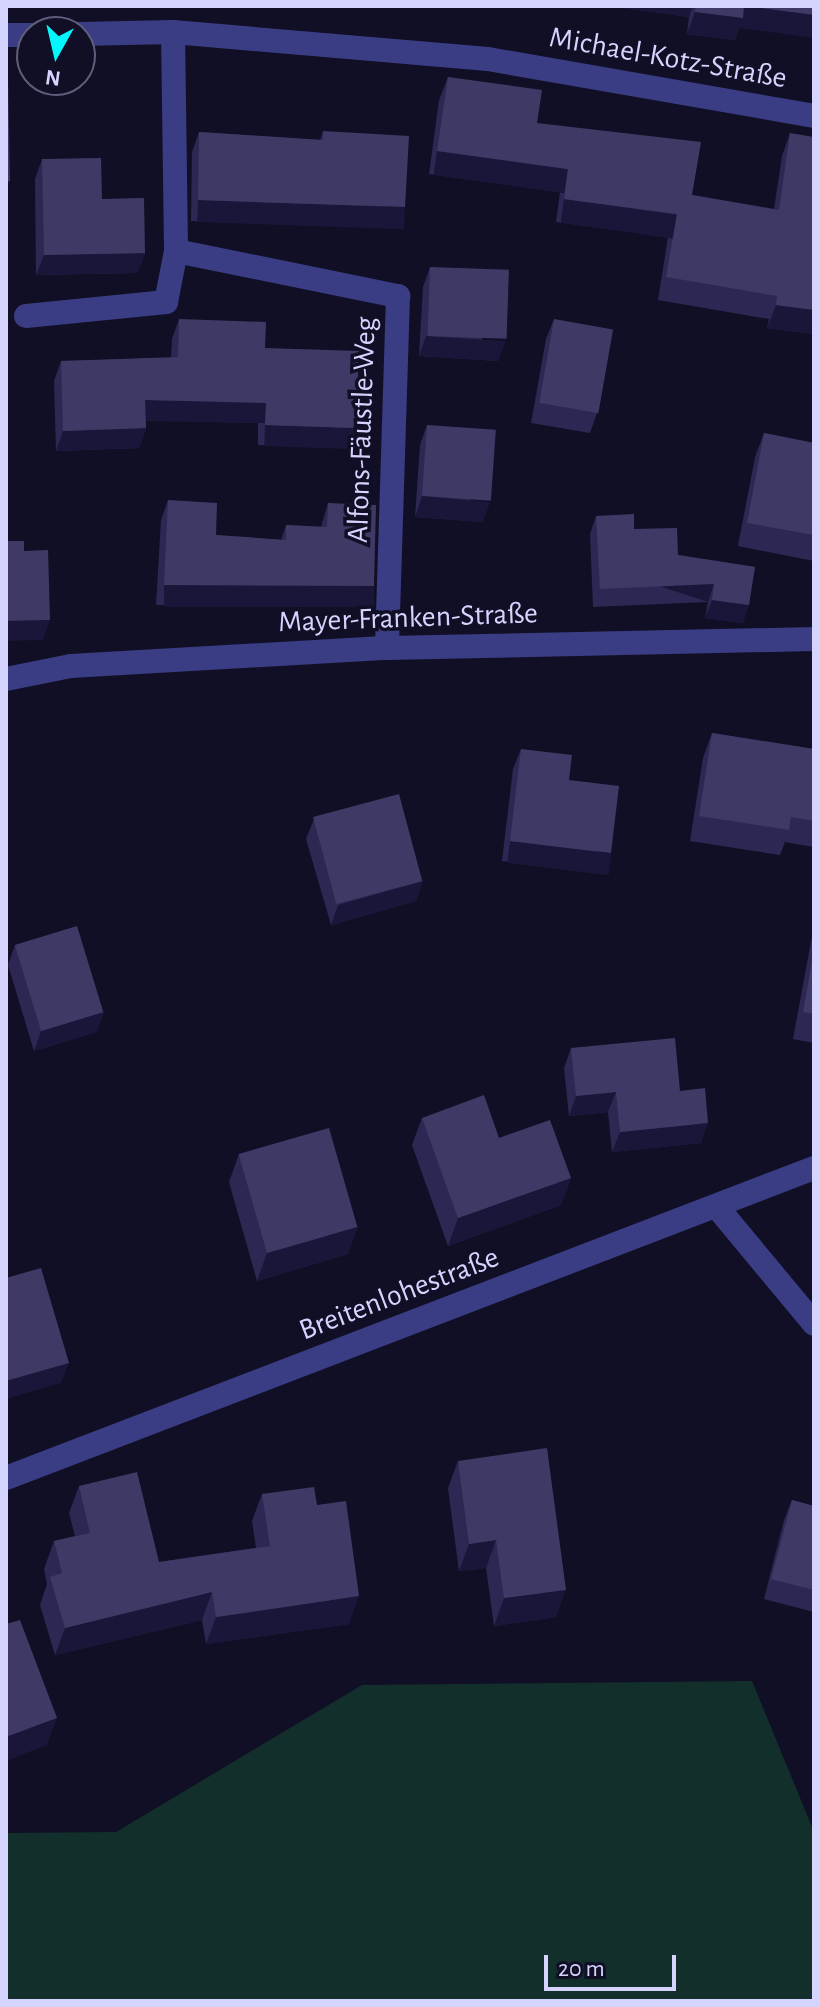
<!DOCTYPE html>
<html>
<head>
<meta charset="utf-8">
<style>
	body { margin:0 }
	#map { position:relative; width:820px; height:2007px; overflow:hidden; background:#110f25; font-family:"Alegreya Sans",sans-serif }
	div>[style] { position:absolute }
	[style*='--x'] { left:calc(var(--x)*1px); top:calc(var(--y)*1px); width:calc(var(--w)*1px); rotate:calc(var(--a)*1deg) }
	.green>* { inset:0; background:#122f2c }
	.minor>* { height:24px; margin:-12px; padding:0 12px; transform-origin:12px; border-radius:12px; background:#3a3d84 }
	.wall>* { inset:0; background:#2d2853 }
	.shaded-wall>* { inset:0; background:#1a1639; transform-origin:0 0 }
	.building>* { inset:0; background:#3f3a65; transform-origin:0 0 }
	span { translate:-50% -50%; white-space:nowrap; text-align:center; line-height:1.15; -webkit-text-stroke:7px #110f25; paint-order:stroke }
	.street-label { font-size:30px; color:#d5d4ff }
	.frame { position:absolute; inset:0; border:8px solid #d5d4ff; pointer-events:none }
	.north { position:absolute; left:16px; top:16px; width:80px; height:80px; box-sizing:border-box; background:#110f25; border:2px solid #5f5e7c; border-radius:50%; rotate:188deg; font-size:22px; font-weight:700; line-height:32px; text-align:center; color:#d5d4ff }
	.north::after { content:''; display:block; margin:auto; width:28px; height:36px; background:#02f8fd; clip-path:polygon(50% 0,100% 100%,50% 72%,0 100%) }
	.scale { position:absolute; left:544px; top:1955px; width:132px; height:36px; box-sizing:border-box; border:4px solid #d5d4ff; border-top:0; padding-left:10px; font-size:24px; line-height:28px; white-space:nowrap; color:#d5d4ff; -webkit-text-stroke:6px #110f25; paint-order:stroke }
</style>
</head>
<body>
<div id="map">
	<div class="green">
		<div style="clip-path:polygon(752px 1681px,814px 1832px,814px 2001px,6px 2001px,6px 1833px,116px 1832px,362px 1685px)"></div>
	</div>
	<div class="minor">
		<div style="--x:173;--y:32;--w:219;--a:89.2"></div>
		<div style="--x:176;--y:251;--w:227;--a:11.5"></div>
		<div style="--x:398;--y:296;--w:352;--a:91.8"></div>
		<div style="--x:80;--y:34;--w:93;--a:-1.2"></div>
		<div style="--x:173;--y:32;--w:316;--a:4.9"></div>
		<div style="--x:488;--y:59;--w:331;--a:9.9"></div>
		<div style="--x:6;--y:35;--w:26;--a:0"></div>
		<div style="--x:26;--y:316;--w:141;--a:-5.7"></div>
		<div style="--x:166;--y:302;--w:52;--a:-78.9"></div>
		<div style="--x:6;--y:679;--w:66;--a:-11.3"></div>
		<div style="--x:71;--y:666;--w:317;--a:-3.3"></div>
		<div style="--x:387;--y:648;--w:427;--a:-1.2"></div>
		<div style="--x:717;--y:1207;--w:152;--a:50.3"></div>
		<div style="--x:6;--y:1478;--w:865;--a:-20.99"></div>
	</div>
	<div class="wall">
		<div style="clip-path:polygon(610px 6px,814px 6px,739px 28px,735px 40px,687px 34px,689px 17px)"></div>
		<div style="clip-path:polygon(448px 77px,537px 123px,692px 195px,774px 209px,782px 156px,790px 133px,814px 334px,767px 328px,769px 319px,658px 300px,668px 237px,556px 222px,560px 192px,429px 174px,439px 100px)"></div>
		<div style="clip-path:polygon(323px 131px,398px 227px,191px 221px,192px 152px,199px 132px,320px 140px)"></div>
		<div style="clip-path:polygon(42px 159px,102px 199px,145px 253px,137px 273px,36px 275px,35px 179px)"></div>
		<div style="clip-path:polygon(430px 267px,498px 361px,419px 356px,423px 287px)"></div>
		<div style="clip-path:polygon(179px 319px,265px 348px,356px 428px,349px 448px,258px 445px,258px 423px,146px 420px,146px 428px,139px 448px,56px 451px,54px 381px,61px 361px,171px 358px,172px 339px)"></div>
		<div style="clip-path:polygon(554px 319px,597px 413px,590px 433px,531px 423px,546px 339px)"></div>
		<div style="clip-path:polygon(427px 425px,483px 522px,415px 517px,420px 445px)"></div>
		<div style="clip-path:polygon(764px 433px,814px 443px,814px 561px,738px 546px,755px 457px)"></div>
		<div style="clip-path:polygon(168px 500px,216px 535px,281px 540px,286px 525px,321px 527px,328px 503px,367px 607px,156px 605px,161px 520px)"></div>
		<div style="clip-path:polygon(596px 516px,634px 529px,678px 555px,755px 567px,743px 623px,705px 618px,708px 602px,593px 607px,590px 534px)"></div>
		<div style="clip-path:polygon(712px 733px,814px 749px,814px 847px,785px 842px,780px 855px,690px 841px,703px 758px)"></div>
		<div style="clip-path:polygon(521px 749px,569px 780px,604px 873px,502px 861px,513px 769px)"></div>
		<div style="clip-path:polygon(314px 819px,423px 881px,416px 901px,331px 925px,306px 839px)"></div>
		<div style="clip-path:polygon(814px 929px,814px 1043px,793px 1039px,812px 936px)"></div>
		<div style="clip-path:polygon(15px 945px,104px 1012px,96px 1032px,34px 1051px,8px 965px)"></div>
		<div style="clip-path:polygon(571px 1048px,680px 1091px,701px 1143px,612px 1152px,608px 1112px,569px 1116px,564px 1068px)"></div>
		<div style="clip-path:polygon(422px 1118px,499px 1138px,571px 1178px,561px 1205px,448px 1246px,412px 1145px)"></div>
		<div style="clip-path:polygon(239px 1154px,348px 1254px,257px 1281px,229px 1182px)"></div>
		<div style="clip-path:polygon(458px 1461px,556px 1617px,494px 1626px,486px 1568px,459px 1571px,448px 1488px)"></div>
		<div style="clip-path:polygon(79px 1486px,159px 1562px,256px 1548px,252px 1521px,262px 1494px,317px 1505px,349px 1624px,206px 1644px,202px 1620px,55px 1655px,40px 1605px,47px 1584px,44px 1569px,54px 1541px,75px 1536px,69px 1513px)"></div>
		<div style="clip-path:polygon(792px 1500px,814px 1506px,814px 1612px,764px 1599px,784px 1520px)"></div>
	</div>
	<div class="shaded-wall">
		<div style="clip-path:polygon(610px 6px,693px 6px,689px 17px)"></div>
		<div style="clip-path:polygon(744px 6px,814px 15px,814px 38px,739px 28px,735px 40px,687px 34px,695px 12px)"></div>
		<div style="left:437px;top:151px;width:132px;height:24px;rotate:8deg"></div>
		<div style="clip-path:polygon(6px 181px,10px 181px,6px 192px)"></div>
		<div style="left:564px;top:199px;width:114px;height:24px;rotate:8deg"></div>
		<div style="left:198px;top:200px;width:207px;height:22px;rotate:2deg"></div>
		<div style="clip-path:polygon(145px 253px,137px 273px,36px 275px,44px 255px)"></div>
		<div style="clip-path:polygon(776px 305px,814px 310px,814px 334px,767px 328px)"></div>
		<div style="clip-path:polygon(426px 336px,506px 341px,498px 361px,419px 356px)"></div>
		<div style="left:145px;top:400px;width:121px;height:21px;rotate:1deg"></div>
		<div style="left:265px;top:425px;width:91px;height:21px;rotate:2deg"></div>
		<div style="clip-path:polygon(146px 428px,139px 448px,56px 451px,63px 431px)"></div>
		<div style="clip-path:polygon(422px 496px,490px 502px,483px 522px,415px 517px)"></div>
		<div style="left:714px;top:584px;width:19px;height:114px;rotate:108deg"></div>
		<div style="left:164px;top:585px;width:210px;height:22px"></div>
		<div style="clip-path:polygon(712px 600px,749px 605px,743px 623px,705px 618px)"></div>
		<div style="clip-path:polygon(50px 620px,43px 640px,6px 641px,6px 621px)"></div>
		<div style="left:510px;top:841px;width:102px;height:22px;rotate:7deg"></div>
		<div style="clip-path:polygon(423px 881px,416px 901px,331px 925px,338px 905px)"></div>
		<div style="clip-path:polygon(104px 1012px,96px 1032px,34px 1051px,41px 1031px)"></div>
		<div style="clip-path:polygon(616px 1092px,608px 1112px,569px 1116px,576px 1096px)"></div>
		<div style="clip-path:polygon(708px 1123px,701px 1143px,612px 1152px,620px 1132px)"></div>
		<div style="clip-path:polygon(571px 1178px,561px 1205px,448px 1246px,458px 1218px)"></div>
		<div style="clip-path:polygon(358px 1227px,348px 1254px,257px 1281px,267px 1253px)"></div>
		<div style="clip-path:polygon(69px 1363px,61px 1383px,6px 1399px,6px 1381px)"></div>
		<div style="clip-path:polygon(496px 1540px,486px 1568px,459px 1571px,469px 1544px)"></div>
		<div style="clip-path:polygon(566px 1590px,556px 1617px,494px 1626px,504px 1598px)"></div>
		<div style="clip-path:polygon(212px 1592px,202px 1620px,55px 1655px,65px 1628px)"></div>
		<div style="clip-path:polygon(359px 1596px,349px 1624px,206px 1644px,216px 1617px)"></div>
		<div style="clip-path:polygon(57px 1718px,47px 1745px,6px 1761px,6px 1737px)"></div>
	</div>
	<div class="building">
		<div style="clip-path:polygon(696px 6px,744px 6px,743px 18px,695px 12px)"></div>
		<div style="clip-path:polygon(747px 6px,814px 6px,814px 15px)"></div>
		<div style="clip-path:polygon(6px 77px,8px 77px,10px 181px,6px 181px)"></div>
		<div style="clip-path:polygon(448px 77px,542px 90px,537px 123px,701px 142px,692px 195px,779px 210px,790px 133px,814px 137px,814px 310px,776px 305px,777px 296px,666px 277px,677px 214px,564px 199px,568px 169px,437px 151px)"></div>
		<div style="clip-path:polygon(323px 131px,409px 136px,405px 207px,198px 200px,199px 132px,323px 140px)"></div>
		<div style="clip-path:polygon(101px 158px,102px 199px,144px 198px,145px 253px,44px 255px,42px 159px)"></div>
		<div style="left:430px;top:267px;width:79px;height:69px;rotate:2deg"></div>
		<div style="clip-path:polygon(179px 319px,266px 322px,265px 348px,359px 351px,356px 428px,265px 425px,266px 403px,145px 400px,146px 428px,63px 431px,61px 361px,178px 357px)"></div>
		<div style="left:554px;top:319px;width:60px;height:85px;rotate:10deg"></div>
		<div style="left:427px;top:425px;width:69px;height:71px;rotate:4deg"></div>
		<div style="clip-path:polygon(764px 433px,814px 443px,814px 535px,747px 523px)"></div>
		<div style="clip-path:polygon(168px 500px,217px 503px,216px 535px,286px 540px,286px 525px,327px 527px,328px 503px,376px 505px,374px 586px,164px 585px)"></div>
		<div style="clip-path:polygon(634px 514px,634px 529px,677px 528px,678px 555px,755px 567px,749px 605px,712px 600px,714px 584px,600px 589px,596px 516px)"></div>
		<div style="clip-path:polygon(6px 541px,24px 541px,24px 551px,48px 550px,50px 620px,6px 621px)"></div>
		<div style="clip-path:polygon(712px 733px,814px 749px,814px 821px,791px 817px,789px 830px,699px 816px)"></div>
		<div style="clip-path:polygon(521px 749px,572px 755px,569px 780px,619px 786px,611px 853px,510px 841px)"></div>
		<div style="left:399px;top:794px;width:90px;height:89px;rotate:75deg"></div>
		<div style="left:77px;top:926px;width:90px;height:65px;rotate:73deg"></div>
		<div style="clip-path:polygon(814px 950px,814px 1014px,803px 1012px)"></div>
		<div style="clip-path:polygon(675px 1038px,680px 1091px,705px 1088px,708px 1123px,620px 1132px,616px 1092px,576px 1096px,571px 1048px)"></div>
		<div style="clip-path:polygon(484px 1095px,499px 1138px,550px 1120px,571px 1178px,458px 1218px,422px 1118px)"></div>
		<div style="left:329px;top:1128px;width:103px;height:94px;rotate:74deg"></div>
		<div style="clip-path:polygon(41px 1268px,69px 1363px,6px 1381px,6px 1278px)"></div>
		<div style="clip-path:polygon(547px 1448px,566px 1590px,504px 1598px,496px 1540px,469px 1544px,458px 1461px)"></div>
		<div style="clip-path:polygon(137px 1472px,159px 1562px,270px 1546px,262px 1494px,314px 1487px,317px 1505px,346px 1501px,359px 1596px,216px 1617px,212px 1592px,65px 1628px,50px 1577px,62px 1573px,54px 1541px,90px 1533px,79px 1486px)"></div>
		<div style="clip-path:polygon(792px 1500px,814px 1506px,814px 1590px,771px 1579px)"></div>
		<div style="clip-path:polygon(20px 1620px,57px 1718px,6px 1737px,6px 1624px)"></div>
	</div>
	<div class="street-label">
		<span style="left:668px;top:58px;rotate:10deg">Michael-Kotz-Straße</span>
		<span style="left:362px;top:430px;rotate:-88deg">Alfons-Fäustle-Weg</span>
		<span style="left:408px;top:618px;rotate:-2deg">Mayer-Franken-Straße</span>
		<span style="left:399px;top:1294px;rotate:-21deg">Breitenlohestraße</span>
	</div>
	<div class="frame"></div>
	<div class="north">N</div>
	<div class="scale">20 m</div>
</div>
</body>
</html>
